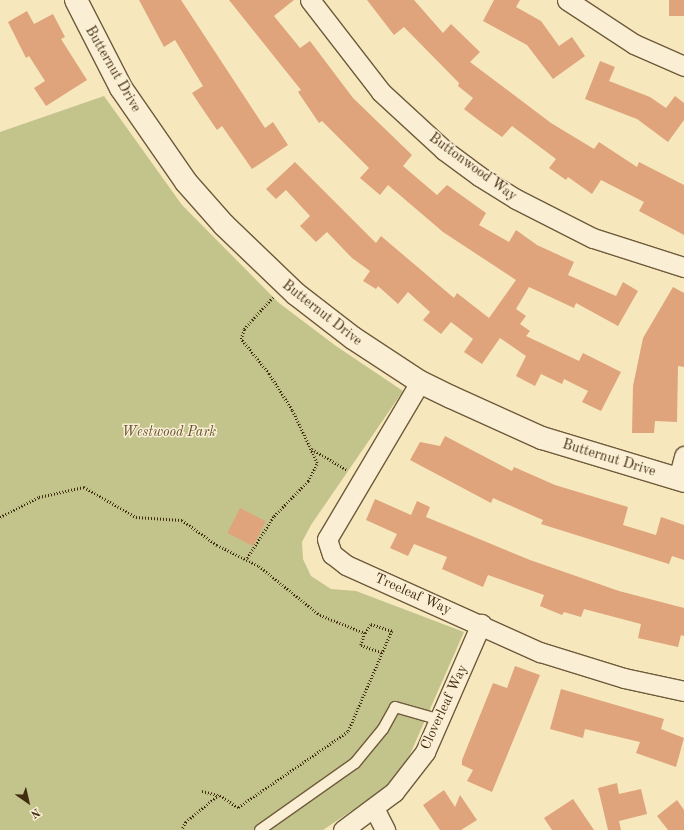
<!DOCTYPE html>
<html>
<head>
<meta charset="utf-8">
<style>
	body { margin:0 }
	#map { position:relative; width:684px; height:830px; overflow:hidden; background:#f7e7bd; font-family:"Old Standard TT",serif }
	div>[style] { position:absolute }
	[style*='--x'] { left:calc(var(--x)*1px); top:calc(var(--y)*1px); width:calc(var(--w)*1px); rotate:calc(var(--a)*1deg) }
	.green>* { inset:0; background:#c3c38c }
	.building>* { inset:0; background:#dfa47b; transform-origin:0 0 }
	.path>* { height:2.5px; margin-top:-1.25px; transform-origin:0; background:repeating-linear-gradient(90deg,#422c10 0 1px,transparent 0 3px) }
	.roads { filter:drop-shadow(1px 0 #6f5b3b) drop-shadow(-1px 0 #6f5b3b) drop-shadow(0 1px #6f5b3b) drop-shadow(0 -1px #6f5b3b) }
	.lane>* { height:10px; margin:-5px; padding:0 5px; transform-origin:5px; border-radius:5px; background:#faefd4 }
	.street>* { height:19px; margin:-9.5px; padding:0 9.5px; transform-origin:9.5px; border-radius:9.5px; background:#faefd4 }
	.secondary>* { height:22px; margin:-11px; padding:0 11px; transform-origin:11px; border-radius:11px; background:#faefd4 }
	span { translate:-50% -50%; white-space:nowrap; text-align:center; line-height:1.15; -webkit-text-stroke:3px #faefd4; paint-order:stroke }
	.street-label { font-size:14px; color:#422c10 }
	.park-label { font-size:14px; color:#62522f; font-style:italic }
	.north { position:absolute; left:8px; top:782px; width:40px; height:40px; -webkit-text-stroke:3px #faefd4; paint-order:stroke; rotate:146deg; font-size:11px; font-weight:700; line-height:16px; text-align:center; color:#422c10 }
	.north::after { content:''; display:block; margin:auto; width:14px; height:18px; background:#422c10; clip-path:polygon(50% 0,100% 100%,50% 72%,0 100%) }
</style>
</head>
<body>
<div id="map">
	<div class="green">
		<div style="clip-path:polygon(104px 96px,182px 205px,279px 303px,336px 346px,403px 391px,311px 525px,302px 542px,303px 559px,311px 576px,331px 589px,356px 591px,464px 632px,404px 768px,387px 787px,323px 830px,0 830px,0 132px)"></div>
	</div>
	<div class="building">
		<div style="clip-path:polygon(139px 0,181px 0,265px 128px,273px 122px,288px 145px,252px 169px,222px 126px,217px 130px,204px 111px,192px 93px,203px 86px,175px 40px,164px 47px)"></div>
		<div style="clip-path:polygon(229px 0,294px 0,274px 16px,300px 48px,310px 41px,353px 98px,412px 155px,403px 166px,437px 195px,447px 185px,486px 213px,479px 225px,509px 242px,516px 230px,537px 245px,574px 262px,568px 275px,616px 296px,623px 282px,638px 291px,618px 326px,576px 303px,574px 308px,529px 287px,516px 309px,526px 316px,520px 324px,530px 331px,526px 336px,579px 361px,583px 353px,621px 372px,601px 411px,582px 402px,588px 391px,564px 379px,562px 384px,541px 374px,535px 386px,516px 376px,526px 356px,500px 338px,482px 364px,464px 352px,473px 339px,451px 322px,441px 334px,423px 320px,430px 312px,408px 292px,398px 304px,378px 286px,376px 289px,363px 281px,370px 271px,352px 258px,327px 232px,316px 242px,300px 226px,310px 216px,286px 190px,276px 199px,266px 189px,295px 162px,376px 243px,381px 236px,454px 298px,457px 293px,489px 318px,516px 280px,443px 232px,388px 185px,380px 195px,360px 178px,369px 168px,322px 121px,319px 123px,298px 92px,301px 90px)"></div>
		<div style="clip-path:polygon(367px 0,414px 0,443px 33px,451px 24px,480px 52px,470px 62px,551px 123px,594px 149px,599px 142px,637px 167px,639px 162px,684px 185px,684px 235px,639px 211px,644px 202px,601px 180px,592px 194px,568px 177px,566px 180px,549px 168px,556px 159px,512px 126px,502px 137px,481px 122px,464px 109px,473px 98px,458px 86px,459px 83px,404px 27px,394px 35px)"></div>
		<div style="clip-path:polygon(494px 0,520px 0,516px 7px,541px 21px,559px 46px,572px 37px,585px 56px,553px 79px,527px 45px,483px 21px)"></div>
		<div style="left:669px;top:0;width:15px;height:16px"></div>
		<div style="clip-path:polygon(27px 11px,34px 24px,53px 14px,65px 37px,61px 39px,87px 80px,46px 106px,34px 88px,45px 81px,29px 56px,26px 58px,8px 22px)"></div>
		<div style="clip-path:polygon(600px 61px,615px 67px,609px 81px,650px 97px,666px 108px,675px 96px,684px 103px,684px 120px,668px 142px,637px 119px,585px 99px)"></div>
		<div style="clip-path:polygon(673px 287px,684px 293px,684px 367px,678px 366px,677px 422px,655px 421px,654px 433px,632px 433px,633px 386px,643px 338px)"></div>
		<div style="clip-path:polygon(445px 436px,512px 471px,514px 467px,555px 485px,628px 507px,623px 525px,656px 535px,661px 517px,684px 525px,684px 560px,672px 556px,669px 564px,541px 524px,543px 520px,493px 498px,491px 503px,410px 460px,420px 442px,440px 446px)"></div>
		<div style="clip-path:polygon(375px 499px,411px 515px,417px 501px,430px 507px,426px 517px,530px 560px,619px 591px,684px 608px,684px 636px,681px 635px,678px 647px,638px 638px,641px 624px,584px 609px,581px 617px,564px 612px,562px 615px,540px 606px,544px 595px,488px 575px,483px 587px,442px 569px,447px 557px,414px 544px,408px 556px,390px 548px,397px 534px,366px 520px)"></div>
		<div style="left:240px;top:508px;width:29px;height:28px;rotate:27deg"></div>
		<div style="clip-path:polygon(515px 666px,540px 675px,492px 792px,467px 781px,473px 770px,462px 765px,462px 760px,493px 683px,507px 688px)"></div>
		<div style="clip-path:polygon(561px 689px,664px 719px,661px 729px,684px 738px,676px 767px,636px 753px,640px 742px,585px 729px,583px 738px,550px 729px)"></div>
		<div style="clip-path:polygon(617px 783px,619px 794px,641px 789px,647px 814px,619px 821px,621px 830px,608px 830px,598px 788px)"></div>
		<div style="clip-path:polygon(444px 790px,455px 807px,460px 795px,477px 820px,461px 830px,440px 830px,423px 805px)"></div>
		<div style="clip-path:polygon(573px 799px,594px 830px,552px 830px,544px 818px)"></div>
		<div style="clip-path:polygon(677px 800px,684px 810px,684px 830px,668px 830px,657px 816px)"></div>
	</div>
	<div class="path">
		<div style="--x:312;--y:449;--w:41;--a:31"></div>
		<div style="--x:0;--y:517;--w:44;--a:-27.1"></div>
		<div style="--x:39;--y:497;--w:46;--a:-12.5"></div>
		<div style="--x:84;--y:487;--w:60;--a:30"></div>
		<div style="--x:136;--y:517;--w:46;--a:3.7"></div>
		<div style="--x:182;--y:520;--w:43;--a:35.5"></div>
		<div style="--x:217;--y:545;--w:47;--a:26.6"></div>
		<div style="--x:259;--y:566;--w:78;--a:38.8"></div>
		<div style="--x:320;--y:615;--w:48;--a:21.8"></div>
		<div style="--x:365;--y:633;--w:11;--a:-56"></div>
		<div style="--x:371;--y:624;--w:22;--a:18"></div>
		<div style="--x:392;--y:631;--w:110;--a:113.5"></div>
		<div style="--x:348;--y:732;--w:134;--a:145.4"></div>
		<div style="--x:238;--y:808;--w:23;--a:-146"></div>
		<div style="--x:219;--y:795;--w:43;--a:140.7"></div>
		<div style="--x:186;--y:822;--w:9;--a:117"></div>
		<div style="--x:247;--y:558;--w:50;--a:-57.3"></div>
		<div style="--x:274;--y:516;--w:49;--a:-45.8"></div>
		<div style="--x:308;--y:481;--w:20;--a:-63"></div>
		<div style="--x:317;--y:463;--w:59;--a:-115.3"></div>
		<div style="--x:292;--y:410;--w:43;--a:-122.6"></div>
		<div style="--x:269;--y:374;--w:45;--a:-128.7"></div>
		<div style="--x:241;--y:339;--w:10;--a:-73"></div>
		<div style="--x:244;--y:329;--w:43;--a:-47.8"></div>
		<div style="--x:365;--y:633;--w:13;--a:108"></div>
		<div style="--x:361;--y:645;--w:23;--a:20"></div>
		<div style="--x:202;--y:791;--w:16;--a:14"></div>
	</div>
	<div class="roads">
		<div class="lane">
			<div style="--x:260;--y:830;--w:116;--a:-35.2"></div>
			<div style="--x:355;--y:763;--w:44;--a:-50.5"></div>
			<div style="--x:383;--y:729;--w:25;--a:-61"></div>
			<div style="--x:395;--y:707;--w:48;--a:15.8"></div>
		</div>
		<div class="street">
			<div style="--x:310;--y:0;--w:116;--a:52.3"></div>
			<div style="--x:381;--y:92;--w:86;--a:42.6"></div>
			<div style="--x:444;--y:150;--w:44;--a:36.6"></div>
			<div style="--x:479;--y:176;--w:44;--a:31.9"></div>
			<div style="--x:516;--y:199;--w:86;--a:26.9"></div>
			<div style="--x:593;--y:238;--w:96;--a:17.7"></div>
			<div style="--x:567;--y:0;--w:80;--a:33.3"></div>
			<div style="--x:634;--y:44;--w:55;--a:23.7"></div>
			<div style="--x:420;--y:382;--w:182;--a:120.6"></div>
			<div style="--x:327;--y:539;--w:16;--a:72"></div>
			<div style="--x:332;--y:554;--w:18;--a:38"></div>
			<div style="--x:346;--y:565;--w:213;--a:24.2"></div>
			<div style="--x:540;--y:652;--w:88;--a:17.2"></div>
			<div style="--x:624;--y:678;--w:61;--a:12.2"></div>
			<div style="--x:678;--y:479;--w:24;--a:-75"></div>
			<div style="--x:374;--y:808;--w:25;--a:63"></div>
			<div style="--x:343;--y:830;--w:64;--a:-36.7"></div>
			<div style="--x:394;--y:792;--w:51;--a:-52.2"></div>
			<div style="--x:425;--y:752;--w:140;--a:-66.4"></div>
		</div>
		<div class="secondary">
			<div style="--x:76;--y:0;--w:99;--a:62.9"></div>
			<div style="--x:121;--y:88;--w:114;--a:55.3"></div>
			<div style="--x:186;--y:182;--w:57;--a:48.5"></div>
			<div style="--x:224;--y:225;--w:100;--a:43.8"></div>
			<div style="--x:296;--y:294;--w:72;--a:37.7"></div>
			<div style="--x:353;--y:338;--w:80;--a:33.3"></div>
			<div style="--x:420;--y:382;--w:34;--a:26"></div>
			<div style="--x:451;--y:397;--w:100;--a:24.3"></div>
			<div style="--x:542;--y:438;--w:148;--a:16.8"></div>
		</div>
	</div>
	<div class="street-label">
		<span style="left:113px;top:69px;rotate:60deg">Butternut Drive</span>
		<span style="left:473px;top:167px;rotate:36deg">Buttonwood Way</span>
		<span style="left:322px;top:313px;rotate:38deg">Butternut Drive</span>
		<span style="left:609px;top:458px;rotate:17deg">Butternut Drive</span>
		<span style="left:413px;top:594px;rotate:24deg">Treeleaf Way</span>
		<span style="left:444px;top:707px;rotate:-65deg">Cloverleaf Way</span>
	</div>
	<div class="park-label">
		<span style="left:169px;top:432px">Westwood Park</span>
	</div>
	<div class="north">N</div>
</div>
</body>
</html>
